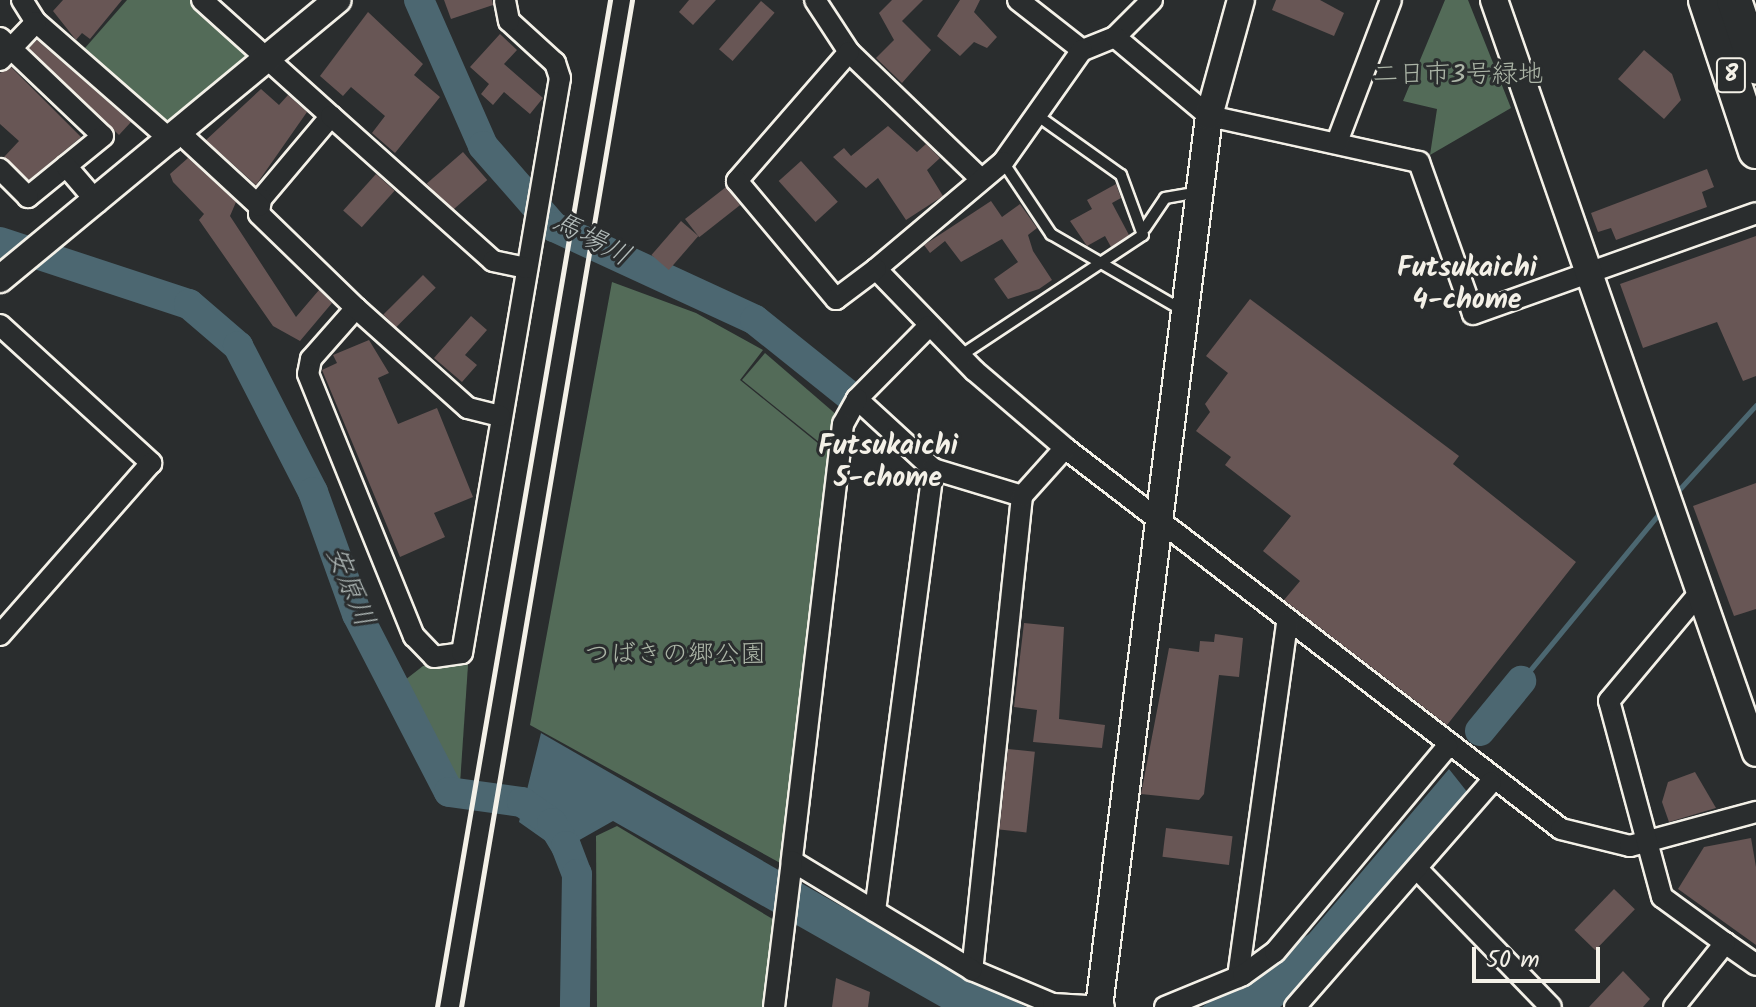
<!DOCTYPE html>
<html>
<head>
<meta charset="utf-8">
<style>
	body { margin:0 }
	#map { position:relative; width:1756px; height:1007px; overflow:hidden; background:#2a2d2e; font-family:Kalam,"Klee One",sans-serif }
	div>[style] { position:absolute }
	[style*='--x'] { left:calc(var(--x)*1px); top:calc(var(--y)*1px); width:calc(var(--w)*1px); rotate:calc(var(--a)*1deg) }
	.green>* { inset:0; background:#536b58 }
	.water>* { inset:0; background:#4c6771 }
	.stream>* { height:5px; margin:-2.5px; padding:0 2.5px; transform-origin:2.5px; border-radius:2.5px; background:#4c6771 }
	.river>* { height:30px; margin:-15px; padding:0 15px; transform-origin:15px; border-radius:15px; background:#4c6771 }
	.building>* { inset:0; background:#685655; transform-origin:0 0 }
	.roads { filter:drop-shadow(2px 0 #f4f1e8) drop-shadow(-2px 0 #f4f1e8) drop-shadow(0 2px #f4f1e8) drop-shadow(0 -2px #f4f1e8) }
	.service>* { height:10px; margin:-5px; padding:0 5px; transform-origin:5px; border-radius:5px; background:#2a2d2e }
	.minor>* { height:20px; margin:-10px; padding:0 10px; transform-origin:10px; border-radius:10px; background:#2a2d2e }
	.tertiary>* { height:26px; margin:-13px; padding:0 13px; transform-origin:13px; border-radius:13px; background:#2a2d2e }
	.trunk>* { height:34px; margin:-17px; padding:0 17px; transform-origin:17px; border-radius:17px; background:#2a2d2e }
	.rail>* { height:5px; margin:-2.5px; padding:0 2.5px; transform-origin:2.5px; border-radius:2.5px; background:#f4f1e8 }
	span { translate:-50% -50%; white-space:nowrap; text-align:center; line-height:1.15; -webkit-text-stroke:6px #2a2d2e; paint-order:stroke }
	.shield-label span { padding:2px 6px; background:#2a2d2e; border:2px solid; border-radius:6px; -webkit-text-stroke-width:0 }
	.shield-label { font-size:24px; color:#f4f1e8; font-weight:700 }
	.park-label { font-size:26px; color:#acb5a7 }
	.water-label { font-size:28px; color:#b1bab8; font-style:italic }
	.neighbourhood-label { font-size:28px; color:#f4f1e8; font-weight:700 }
	.scale { position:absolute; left:1472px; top:947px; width:128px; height:36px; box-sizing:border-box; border:4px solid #f4f1e8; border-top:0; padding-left:10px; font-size:24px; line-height:28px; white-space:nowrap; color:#f4f1e8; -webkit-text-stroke:6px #2a2d2e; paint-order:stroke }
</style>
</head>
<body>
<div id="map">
	<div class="green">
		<div style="clip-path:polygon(127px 0,190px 0,246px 49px,246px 60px,166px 122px,85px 48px)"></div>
		<div style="clip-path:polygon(1445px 0,1468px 0,1511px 108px,1430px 155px,1437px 109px,1403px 101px)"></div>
		<div style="clip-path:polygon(612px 282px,696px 313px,763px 350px,740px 380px,830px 453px,782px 864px,530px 725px)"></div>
		<div style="clip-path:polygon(765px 353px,838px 416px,830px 451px,742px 380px)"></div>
		<div style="clip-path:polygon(468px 665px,460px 784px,445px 770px,405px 680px,423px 666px)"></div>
		<div style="clip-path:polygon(617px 826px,776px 921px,766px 1007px,597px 1007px,596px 836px)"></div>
	</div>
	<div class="water">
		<div style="clip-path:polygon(541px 733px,940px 963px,1026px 1007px,941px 1007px,613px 821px,560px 851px,519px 822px)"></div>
		<div style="clip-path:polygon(1449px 769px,1468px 793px,1306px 986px,1280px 1007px,1202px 1007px,1309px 934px)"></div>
	</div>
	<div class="stream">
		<div style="--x:1676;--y:493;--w:119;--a:-47.7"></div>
		<div style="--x:1521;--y:681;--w:222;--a:-50.5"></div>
	</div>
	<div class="river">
		<div style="--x:419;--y:0;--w:159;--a:66.3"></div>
		<div style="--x:483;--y:146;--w:108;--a:48.8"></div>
		<div style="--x:554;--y:227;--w:221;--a:24.8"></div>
		<div style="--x:755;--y:320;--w:123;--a:38.7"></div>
		<div style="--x:0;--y:242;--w:199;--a:18.2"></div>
		<div style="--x:189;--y:304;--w:65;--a:40.6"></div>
		<div style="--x:238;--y:346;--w:164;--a:62.8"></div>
		<div style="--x:313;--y:492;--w:130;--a:70.2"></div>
		<div style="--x:357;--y:614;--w:200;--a:62.7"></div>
		<div style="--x:449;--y:792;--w:74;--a:7.8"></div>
		<div style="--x:522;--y:802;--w:37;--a:35"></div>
		<div style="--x:552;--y:823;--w:27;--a:59"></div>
		<div style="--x:566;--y:846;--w:30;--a:69"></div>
		<div style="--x:577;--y:874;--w:133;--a:90.9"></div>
		<div style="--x:1480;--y:731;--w:65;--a:-50.6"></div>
	</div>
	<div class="building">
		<div style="clip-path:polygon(63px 0,122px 0,90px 39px,82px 33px,76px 40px,53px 11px)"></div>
		<div style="clip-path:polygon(444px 0,492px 0,493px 5px,451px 19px)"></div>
		<div style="clip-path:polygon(689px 0,716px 0,693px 25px,679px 12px)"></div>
		<div style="clip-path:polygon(892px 0,923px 0,902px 21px,931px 50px,902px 83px,876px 58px,894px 40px,879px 13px)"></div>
		<div style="clip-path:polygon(960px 0,980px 0,974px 12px,997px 37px,987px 48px,974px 42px,960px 56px,937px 36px)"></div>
		<div style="clip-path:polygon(1276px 0,1320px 0,1344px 13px,1334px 36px,1272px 10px)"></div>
		<div style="left:761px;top:1px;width:18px;height:64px;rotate:41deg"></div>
		<div style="clip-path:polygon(368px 12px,423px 64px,414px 75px,440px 97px,395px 153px,372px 133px,385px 116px,351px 87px,343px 96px,320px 76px)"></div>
		<div style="clip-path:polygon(500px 34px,517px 50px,504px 64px,543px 98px,530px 114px,504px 92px,493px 105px,481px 94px,489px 84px,470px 67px)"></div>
		<div style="clip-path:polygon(37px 40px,131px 122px,119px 135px,29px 48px)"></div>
		<div style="clip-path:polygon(1644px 50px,1672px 74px,1681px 100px,1664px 119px,1618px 79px)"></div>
		<div style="clip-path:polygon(11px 67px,81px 137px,29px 180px,4px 157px,19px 141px,0 124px,0 73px)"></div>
		<div style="clip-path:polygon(261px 89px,279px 105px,288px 95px,307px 112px,256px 185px,206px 140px)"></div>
		<div style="clip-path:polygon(888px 126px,917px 152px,926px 144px,940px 158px,927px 170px,943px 196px,906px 220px,878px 178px,866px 188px,833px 157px,844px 148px,851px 156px)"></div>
		<div style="left:463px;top:152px;width:37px;height:48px;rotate:49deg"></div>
		<div style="clip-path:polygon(188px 158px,236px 202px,230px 216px,296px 317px,319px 290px,332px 303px,300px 341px,273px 326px,199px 220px,204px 214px,173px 182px,170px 174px)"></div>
		<div style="left:801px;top:161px;width:55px;height:30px;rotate:48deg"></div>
		<div style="clip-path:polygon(1707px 169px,1714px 187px,1702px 192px,1707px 207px,1616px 240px,1611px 228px,1598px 232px,1591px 213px)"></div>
		<div style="left:376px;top:174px;width:25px;height:49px;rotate:42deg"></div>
		<div style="clip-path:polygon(1116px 184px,1121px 198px,1112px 203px,1129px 235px,1111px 247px,1105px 236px,1087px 246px,1070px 221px,1092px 209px,1087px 200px)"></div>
		<div style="left:726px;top:187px;width:23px;height:52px;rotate:52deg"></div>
		<div style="clip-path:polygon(991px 201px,1002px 217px,1020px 204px,1037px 228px,1028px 235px,1033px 251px,1052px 280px,1039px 289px,1008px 299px,994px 279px,1018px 262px,1002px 239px,961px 262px,945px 241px,930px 253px,924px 245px)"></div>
		<div style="left:681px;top:221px;width:23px;height:45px;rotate:41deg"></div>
		<div style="clip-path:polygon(1756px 236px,1756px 376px,1743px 381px,1717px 322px,1643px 348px,1620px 284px)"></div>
		<div style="left:423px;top:275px;width:18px;height:56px;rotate:45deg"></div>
		<div style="clip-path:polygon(1250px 299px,1459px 456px,1453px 464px,1576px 562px,1447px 725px,1284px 600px,1300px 581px,1263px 551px,1291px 516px,1225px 465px,1231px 457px,1196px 431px,1210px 412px,1205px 404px,1228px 373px,1206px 356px)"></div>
		<div style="clip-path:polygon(471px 316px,487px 330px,465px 355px,477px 365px,462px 382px,434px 358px)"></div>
		<div style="clip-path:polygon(369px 340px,389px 373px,378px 378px,398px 424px,437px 408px,473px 497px,434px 513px,445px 537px,400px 557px,322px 370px,337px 363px,333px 355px)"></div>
		<div style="clip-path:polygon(1756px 483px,1756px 609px,1734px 616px,1693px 506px)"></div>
		<div style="clip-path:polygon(1024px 623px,1064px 627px,1059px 719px,1105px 725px,1102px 748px,1033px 742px,1037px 710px,1014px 707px)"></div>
		<div style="clip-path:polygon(1215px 634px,1243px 638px,1239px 677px,1219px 675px,1204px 794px,1199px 800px,1141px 794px,1169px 648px,1199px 652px,1200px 641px,1214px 642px)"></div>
		<div style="left:1008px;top:749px;width:27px;height:81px;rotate:6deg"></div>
		<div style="clip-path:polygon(1695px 772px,1716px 808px,1669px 822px,1662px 802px,1668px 782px)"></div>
		<div style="left:1166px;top:828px;width:67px;height:29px;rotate:7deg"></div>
		<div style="clip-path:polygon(1751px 838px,1756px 867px,1756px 945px,1678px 889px,1704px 847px)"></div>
		<div style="left:1614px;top:889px;width:29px;height:57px;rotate:44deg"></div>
		<div style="clip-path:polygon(1623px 971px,1650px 999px,1643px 1007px,1589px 1007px)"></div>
		<div style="clip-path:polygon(836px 978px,870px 992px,868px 1007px,832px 1007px)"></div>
	</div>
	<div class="roads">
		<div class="service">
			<div style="--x:1003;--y:162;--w:87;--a:56.3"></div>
			<div style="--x:1051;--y:234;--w:154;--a:30.1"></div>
			<div style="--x:1145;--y:228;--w:36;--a:-56"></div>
			<div style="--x:1165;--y:198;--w:34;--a:-10"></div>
			<div style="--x:960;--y:356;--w:219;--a:-33.5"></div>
			<div style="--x:1143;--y:235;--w:64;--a:-110.1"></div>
			<div style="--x:1121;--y:175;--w:102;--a:-144.6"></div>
		</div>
		<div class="minor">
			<div style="--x:22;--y:0;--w:26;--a:58"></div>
			<div style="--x:36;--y:22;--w:181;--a:41.2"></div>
			<div style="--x:202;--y:0;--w:173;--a:42"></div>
			<div style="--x:331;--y:116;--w:109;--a:130.1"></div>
			<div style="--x:261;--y:199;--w:15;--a:98"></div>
			<div style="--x:259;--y:214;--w:135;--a:44.1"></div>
			<div style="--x:356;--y:308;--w:68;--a:131.4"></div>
			<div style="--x:311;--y:359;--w:15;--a:101"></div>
			<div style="--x:308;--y:374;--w:283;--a:68"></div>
			<div style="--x:414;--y:636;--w:29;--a:46"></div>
			<div style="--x:434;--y:657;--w:28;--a:-8"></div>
			<div style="--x:462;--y:653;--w:583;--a:-80.33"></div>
			<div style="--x:560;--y:78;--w:16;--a:-108"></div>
			<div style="--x:555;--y:63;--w:62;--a:-137.6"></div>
			<div style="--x:509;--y:21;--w:21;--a:-101"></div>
			<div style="--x:815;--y:0;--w:62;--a:56.8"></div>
			<div style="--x:849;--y:52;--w:182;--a:43.9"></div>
			<div style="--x:1018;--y:0;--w:81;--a:38"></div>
			<div style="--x:1152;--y:0;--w:52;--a:135"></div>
			<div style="--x:1115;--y:37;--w:35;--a:158"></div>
			<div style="--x:1082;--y:50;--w:137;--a:125.2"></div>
			<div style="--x:1003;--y:162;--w:166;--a:139.9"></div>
			<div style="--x:876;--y:269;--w:142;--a:45.9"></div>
			<div style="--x:975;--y:371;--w:118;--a:40.5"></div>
			<div style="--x:1065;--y:448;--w:625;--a:37.53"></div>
			<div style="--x:1561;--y:829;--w:71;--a:13.8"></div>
			<div style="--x:1630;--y:846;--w:131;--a:-15.1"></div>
			<div style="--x:1115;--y:37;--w:123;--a:40"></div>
			<div style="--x:1209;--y:116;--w:215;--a:12.4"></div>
			<div style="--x:1419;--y:162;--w:161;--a:70.4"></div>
			<div style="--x:1473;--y:314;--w:300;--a:-19.6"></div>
			<div style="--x:0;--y:38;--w:142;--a:43.6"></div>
			<div style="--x:103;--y:136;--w:97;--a:140.9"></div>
			<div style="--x:28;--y:197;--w:40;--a:-135"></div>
			<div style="--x:849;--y:52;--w:171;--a:131"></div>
			<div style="--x:737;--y:181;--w:154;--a:50"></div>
			<div style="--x:836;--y:299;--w:50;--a:-36.9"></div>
			<div style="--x:0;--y:60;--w:52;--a:-46.5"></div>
			<div style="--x:331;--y:116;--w:217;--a:41.8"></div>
			<div style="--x:493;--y:261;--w:34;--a:12"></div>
			<div style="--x:181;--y:134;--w:106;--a:42.7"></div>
			<div style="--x:1337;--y:142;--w:152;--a:-69.2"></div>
			<div style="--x:66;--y:166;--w:48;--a:49.3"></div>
			<div style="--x:356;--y:308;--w:150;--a:41.8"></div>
			<div style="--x:468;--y:408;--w:33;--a:14"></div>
			<div style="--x:0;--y:325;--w:205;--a:42.4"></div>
			<div style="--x:151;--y:463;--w:229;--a:131.3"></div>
			<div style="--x:929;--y:326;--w:103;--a:134.6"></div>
			<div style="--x:857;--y:399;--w:103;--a:42.6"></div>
			<div style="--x:933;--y:469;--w:93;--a:16.9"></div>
			<div style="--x:1022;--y:496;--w:477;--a:96"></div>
			<div style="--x:972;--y:970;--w:88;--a:22.8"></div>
			<div style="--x:1053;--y:1004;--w:51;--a:3.4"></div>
			<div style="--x:857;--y:399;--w:29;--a:119"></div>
			<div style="--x:843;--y:424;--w:440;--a:96.7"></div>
			<div style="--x:792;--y:861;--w:210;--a:31.2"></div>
			<div style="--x:1022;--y:496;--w:64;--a:-48.1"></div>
			<div style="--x:1420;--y:872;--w:188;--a:45.9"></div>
			<div style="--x:875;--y:911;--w:446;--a:-82.5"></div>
			<div style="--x:1725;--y:943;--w:38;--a:35"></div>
			<div style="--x:1238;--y:977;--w:358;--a:-82.1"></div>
			<div style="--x:774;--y:1007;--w:147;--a:-83"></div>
			<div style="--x:1165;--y:1007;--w:84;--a:-22.3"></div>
			<div style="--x:1243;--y:975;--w:39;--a:-36"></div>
			<div style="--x:1275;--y:952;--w:268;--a:-50"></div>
			<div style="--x:1295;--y:1007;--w:298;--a:-48.9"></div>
			<div style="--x:1674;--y:1007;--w:82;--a:-51.4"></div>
			<div style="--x:1725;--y:943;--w:78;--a:-143.9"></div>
			<div style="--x:1662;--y:897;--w:203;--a:-105.1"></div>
			<div style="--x:1609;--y:701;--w:142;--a:-50.1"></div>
		</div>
		<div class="tertiary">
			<div style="--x:1494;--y:0;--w:797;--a:70.82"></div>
			<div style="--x:0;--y:279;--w:438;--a:-39.6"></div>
			<div style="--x:1099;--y:1007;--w:898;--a:-82.96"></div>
			<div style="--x:1209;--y:116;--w:120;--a:-74.6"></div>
		</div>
		<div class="trunk">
			<div style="--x:1706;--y:0;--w:159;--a:71.7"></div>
			<div style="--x:1734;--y:0;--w:70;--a:71.6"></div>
		</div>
	</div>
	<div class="rail">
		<div style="--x:437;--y:1007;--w:1022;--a:-80.25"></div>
		<div style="--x:461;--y:1007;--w:1021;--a:-80.36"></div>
	</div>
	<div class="shield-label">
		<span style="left:1731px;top:75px">8</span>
	</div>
	<div class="park-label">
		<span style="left:1458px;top:76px">二日市3号緑地</span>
		<span style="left:675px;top:656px">つばきの郷公園</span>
	</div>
	<div class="water-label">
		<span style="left:591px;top:240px;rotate:28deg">馬場川</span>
		<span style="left:349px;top:587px;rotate:68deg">安原川</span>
	</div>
	<div class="neighbourhood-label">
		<span style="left:1467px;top:285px">Futsukaichi<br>4-chome</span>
		<span style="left:888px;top:463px">Futsukaichi<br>5-chome</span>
	</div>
	<div class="scale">50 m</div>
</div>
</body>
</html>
